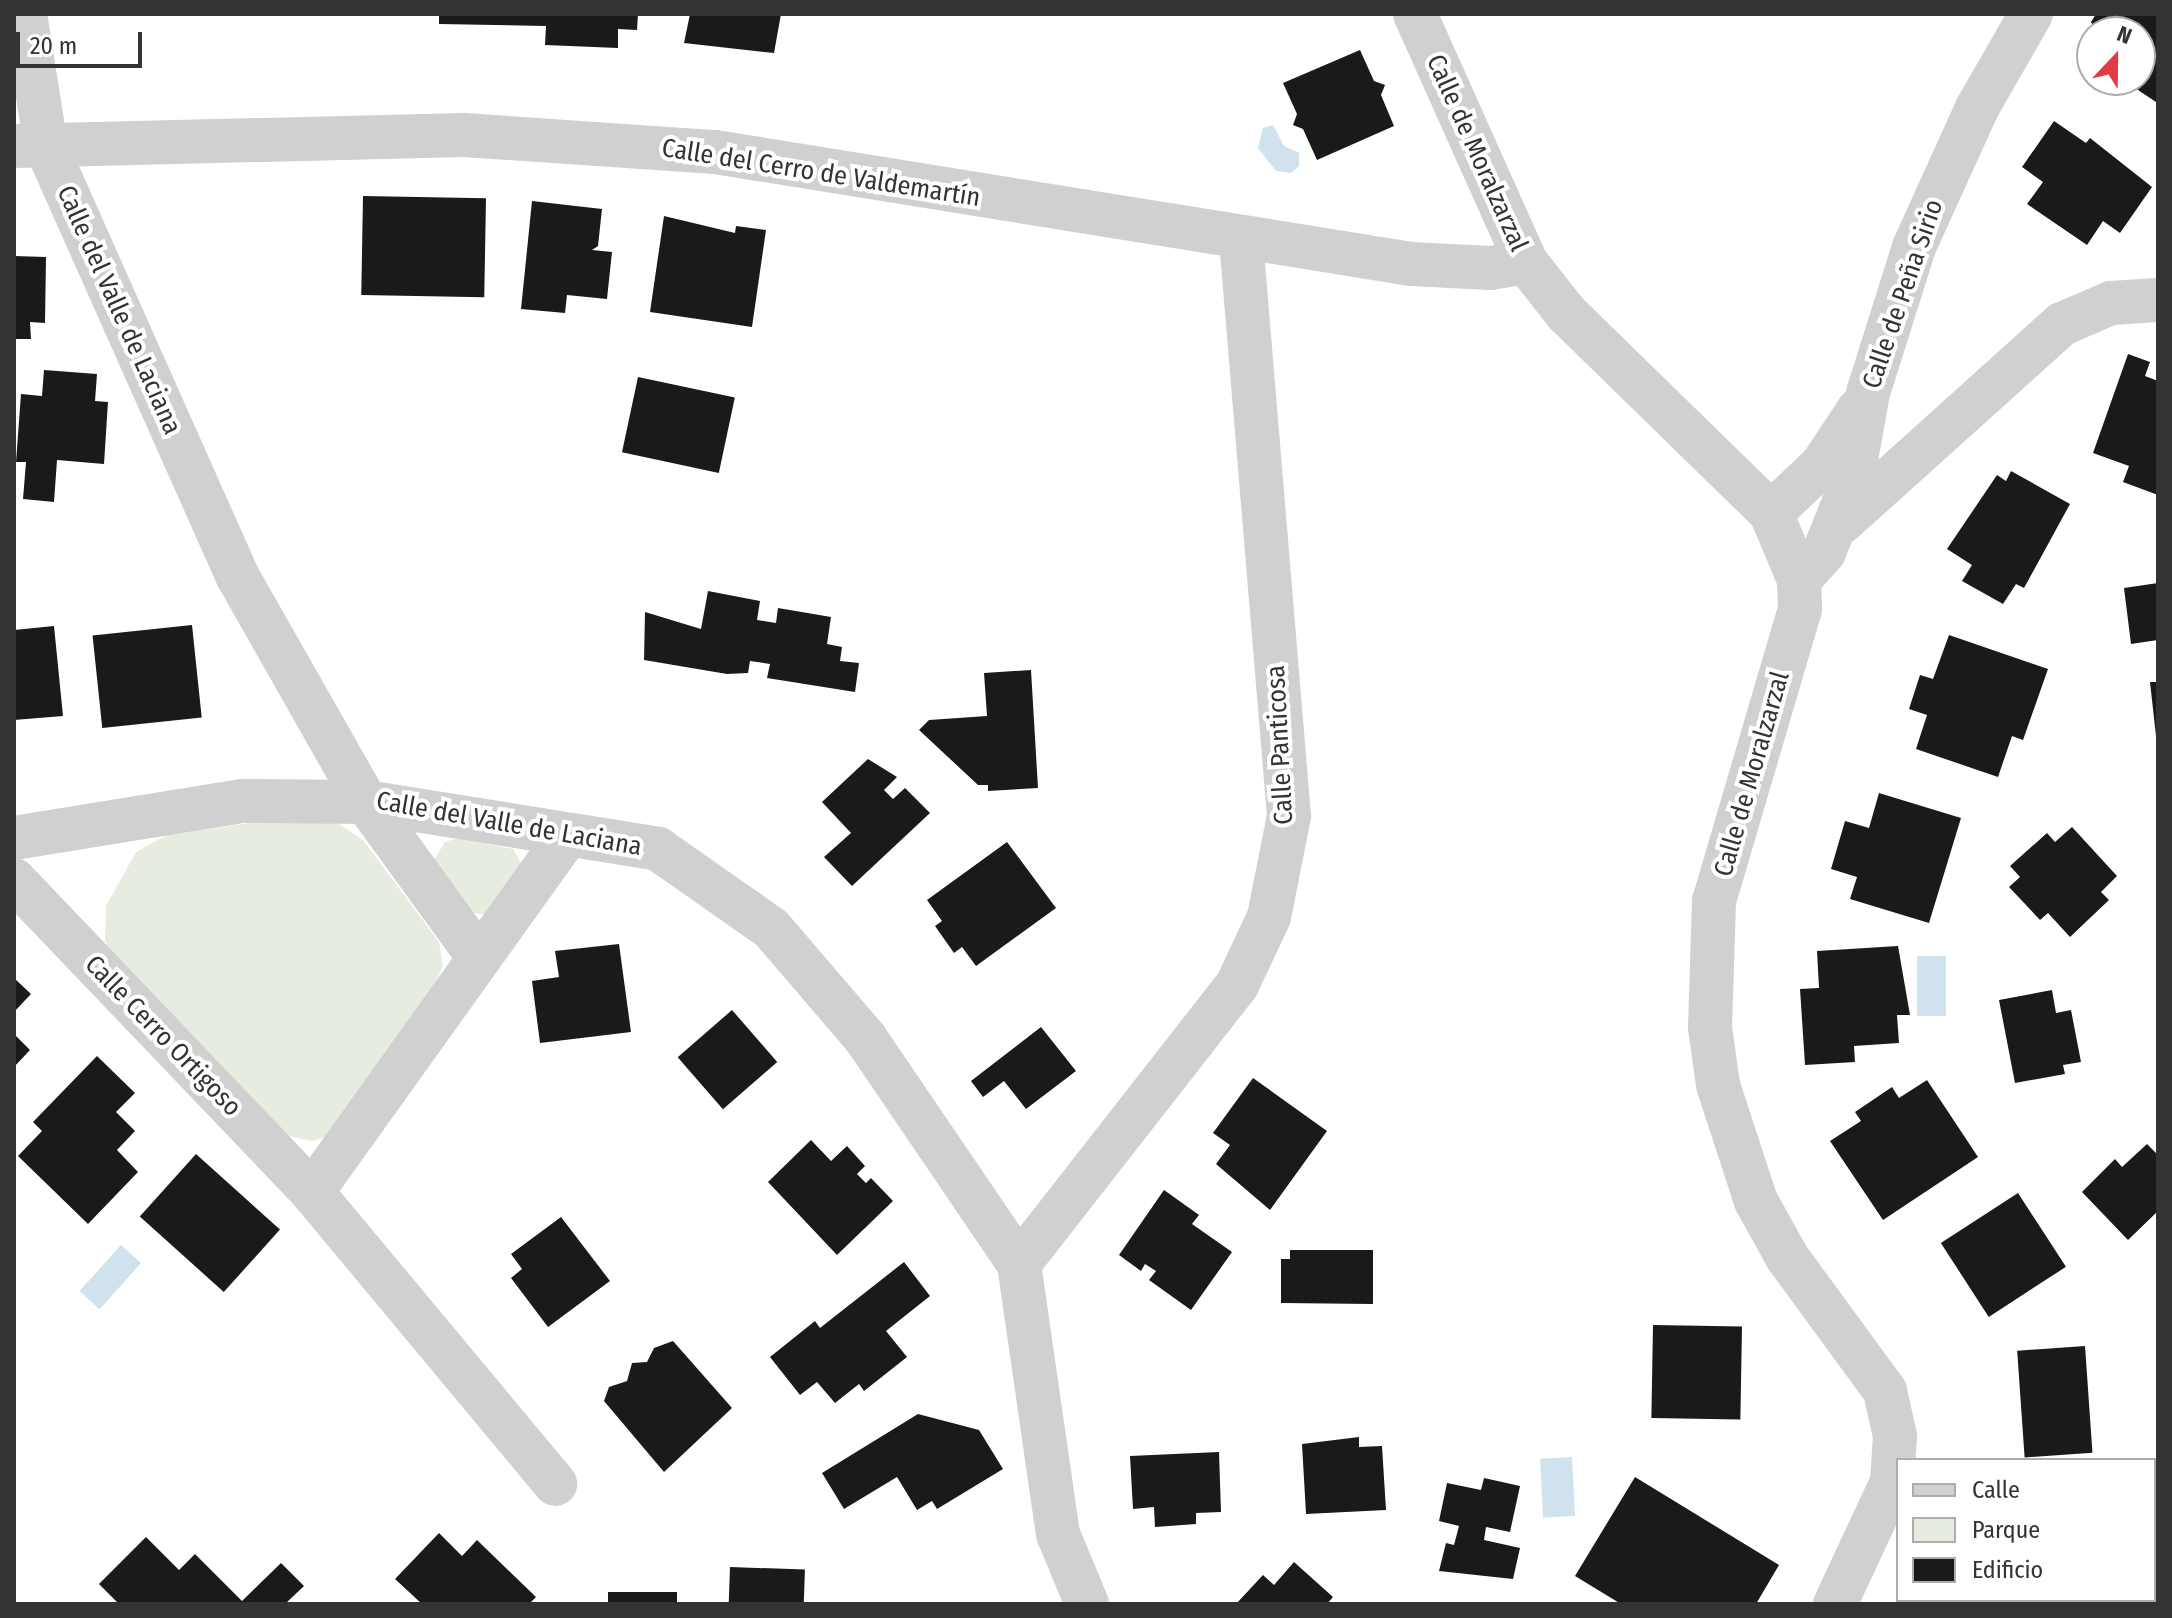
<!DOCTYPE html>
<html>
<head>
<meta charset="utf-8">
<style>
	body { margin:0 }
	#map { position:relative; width:2172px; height:1618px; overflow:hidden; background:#fff; font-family:"Fira Sans Condensed",sans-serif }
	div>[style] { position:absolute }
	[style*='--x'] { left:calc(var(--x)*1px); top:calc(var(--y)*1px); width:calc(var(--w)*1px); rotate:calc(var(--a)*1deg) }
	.green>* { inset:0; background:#e6ecdf }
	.water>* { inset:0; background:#cfe2ee; transform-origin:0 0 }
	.building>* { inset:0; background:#1a1a1a; transform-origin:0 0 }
	.minor>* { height:44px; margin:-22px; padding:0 22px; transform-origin:22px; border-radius:22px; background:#d0d0d0 }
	span { translate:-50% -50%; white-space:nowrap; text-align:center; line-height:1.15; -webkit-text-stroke:8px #fff; paint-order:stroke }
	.street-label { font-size:26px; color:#333 }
	.frame { position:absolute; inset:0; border:16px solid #333; pointer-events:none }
	.legend { position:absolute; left:1896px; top:1458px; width:260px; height:144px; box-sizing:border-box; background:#fff; border:2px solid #adadad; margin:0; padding:10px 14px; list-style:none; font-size:24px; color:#333 }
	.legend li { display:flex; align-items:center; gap:16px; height:40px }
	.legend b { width:40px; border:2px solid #adadad }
	.north { position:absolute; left:2076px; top:16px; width:80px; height:80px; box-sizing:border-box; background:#fff; border:2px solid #adadad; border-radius:50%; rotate:22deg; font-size:22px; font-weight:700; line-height:32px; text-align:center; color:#333 }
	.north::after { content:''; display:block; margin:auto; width:28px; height:36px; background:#e63946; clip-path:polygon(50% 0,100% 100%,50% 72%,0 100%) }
	.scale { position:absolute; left:16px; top:32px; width:126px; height:36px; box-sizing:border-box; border:4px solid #333; border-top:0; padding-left:10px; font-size:24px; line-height:28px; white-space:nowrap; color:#333; -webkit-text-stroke:6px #fff; paint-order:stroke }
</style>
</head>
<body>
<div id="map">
	<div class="green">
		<div style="clip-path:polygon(304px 815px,339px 824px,363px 840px,439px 942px,443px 966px,429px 998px,332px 1135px,312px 1141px,284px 1135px,120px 970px,105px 941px,106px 906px,136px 852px,167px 835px)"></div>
		<div style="clip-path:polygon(458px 838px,513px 849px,521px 863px,496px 916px,466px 912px,432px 863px,445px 842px)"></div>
	</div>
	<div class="water">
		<div style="clip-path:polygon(1273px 125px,1284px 146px,1299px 153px,1299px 166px,1291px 173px,1276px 171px,1258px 148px,1263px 128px)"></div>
		<div style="left:1917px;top:956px;width:29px;height:60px"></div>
		<div style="left:121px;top:1245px;width:27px;height:62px;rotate:42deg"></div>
		<div style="left:1572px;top:1457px;width:59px;height:32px;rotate:87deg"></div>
	</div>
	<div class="building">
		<div style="clip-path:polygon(439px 14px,638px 14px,637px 30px,618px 29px,618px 48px,545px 45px,546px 26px,439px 24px)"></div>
		<div style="clip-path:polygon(690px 14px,781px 14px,774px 53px,684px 43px)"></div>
		<div style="clip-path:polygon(2096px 14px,2158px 14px,2156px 102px,2123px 80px,2140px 80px,2140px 32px,2097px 32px,2091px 22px)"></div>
		<div style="clip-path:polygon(1360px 50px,1374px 81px,1385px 85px,1381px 95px,1394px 126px,1317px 160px,1303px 129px,1293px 125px,1297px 114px,1283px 83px)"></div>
		<div style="clip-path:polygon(2054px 121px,2086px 143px,2090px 138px,2152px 187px,2120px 233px,2103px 221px,2087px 245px,2027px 204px,2043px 182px,2022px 167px)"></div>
		<div style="left:363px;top:196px;width:123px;height:99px;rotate:1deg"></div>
		<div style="clip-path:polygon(532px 201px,602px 209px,598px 246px,592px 250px,612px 252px,607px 299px,567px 295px,565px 313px,521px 309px)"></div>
		<div style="clip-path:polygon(664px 216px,735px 233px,736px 226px,766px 230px,752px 327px,650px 312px)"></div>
		<div style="clip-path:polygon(14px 256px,46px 257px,45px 323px,30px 322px,31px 339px,14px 339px)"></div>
		<div style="clip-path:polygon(2128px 354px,2150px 362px,2145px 376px,2158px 381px,2158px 495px,2123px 482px,2129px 466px,2093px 453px)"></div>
		<div style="clip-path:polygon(44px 370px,97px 374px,95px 401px,108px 402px,104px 464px,57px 460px,54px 502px,23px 499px,26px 462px,16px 462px,21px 394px,42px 396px)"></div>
		<div style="left:638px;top:377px;width:99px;height:77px;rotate:12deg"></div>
		<div style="clip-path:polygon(2011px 471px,2070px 504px,2024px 588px,2016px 584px,2003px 604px,1962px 581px,1972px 565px,1947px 549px,1997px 475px,2006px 481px)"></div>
		<div style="clip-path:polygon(2158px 583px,2158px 640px,2131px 644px,2124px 588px)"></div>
		<div style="clip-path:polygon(708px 591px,760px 601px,757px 620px,776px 623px,778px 608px,831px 617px,827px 644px,842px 647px,840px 661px,859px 663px,855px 692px,767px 678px,770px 664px,750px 661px,748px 673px,727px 674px,644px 660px,645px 612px,701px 629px)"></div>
		<div style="left:192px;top:625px;width:93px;height:100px;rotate:84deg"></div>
		<div style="clip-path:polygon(54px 626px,63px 716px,14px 720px,14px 630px)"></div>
		<div style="clip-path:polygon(1949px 635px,2048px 669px,2023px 740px,2012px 736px,1998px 777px,1916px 749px,1927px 715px,1909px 709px,1920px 675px,1933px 679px)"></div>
		<div style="clip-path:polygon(1031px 670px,1038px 788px,988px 791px,988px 785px,978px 785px,919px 730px,929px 720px,987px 716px,984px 673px)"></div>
		<div style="clip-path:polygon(2150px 682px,2158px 682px,2158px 736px,2156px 736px)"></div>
		<div style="clip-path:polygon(868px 759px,897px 777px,884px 790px,893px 799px,905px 788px,930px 813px,852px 886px,824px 857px,851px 833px,822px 802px)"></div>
		<div style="clip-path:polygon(1879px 793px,1961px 818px,1929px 923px,1850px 899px,1857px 877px,1831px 869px,1845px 821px,1869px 828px)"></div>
		<div style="clip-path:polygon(2072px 827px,2117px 876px,2101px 892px,2109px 900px,2070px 937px,2048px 913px,2040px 920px,2009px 887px,2020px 877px,2010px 866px,2047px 833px,2055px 842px)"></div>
		<div style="clip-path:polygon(1007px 842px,1056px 908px,976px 966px,962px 947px,954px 953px,935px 926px,942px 921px,927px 900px)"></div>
		<div style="clip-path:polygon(619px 944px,631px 1032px,540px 1043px,532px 981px,559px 977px,555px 951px)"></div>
		<div style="clip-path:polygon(1898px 946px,1910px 1015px,1897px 1015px,1899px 1043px,1854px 1046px,1855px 1062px,1805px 1065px,1800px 989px,1819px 988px,1817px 951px)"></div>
		<div style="clip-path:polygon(14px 978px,31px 994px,14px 1012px)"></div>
		<div style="clip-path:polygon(2052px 990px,2056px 1013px,2071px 1010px,2081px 1062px,2063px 1065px,2065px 1074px,2015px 1083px,1999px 1000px)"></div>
		<div style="left:732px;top:1010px;width:69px;height:72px;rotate:49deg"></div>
		<div style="clip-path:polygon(1041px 1027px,1076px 1071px,1026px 1109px,1004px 1081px,983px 1097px,971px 1081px)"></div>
		<div style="clip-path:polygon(14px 1034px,30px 1050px,14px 1067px)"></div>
		<div style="clip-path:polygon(97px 1056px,135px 1093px,116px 1112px,135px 1131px,117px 1150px,138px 1172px,88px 1224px,18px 1156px,42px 1131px,33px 1122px)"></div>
		<div style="clip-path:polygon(1253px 1078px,1327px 1131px,1270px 1210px,1216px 1164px,1230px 1145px,1213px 1133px)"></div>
		<div style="clip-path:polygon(1927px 1080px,1978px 1157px,1883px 1220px,1830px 1141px,1861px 1121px,1855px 1112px,1892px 1087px,1899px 1098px)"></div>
		<div style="clip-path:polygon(811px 1140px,831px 1161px,847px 1146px,865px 1166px,857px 1174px,866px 1183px,871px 1178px,893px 1201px,837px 1255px,768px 1182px)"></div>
		<div style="clip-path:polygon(2147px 1144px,2158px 1155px,2158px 1211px,2128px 1240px,2082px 1192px,2115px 1159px,2122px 1167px)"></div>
		<div style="left:196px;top:1154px;width:113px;height:84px;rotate:42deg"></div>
		<div style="clip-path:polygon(1164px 1190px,1199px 1215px,1192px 1224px,1232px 1252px,1191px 1310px,1149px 1280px,1156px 1271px,1145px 1264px,1141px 1271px,1119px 1255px)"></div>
		<div style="left:2018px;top:1193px;width:88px;height:92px;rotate:57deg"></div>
		<div style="clip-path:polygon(561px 1217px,610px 1281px,548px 1327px,511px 1278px,522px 1269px,511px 1254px)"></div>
		<div style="clip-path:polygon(1290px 1250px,1373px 1250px,1373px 1304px,1281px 1303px,1281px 1259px,1290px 1259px)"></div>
		<div style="clip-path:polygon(904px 1262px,930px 1296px,886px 1331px,907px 1357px,864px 1391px,859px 1384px,835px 1403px,817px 1382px,800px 1395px,770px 1357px,815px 1321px,820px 1328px)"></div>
		<div style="left:1653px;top:1325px;width:89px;height:93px;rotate:1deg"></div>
		<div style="clip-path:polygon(673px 1341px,732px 1408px,664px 1472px,604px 1401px,609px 1387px,627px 1381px,632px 1363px,647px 1362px,654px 1348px)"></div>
		<div style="left:2085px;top:1346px;width:107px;height:68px;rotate:86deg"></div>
		<div style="clip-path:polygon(918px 1414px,979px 1430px,1003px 1469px,937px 1509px,932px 1501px,917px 1510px,897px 1477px,844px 1509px,822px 1473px)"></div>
		<div style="clip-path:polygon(1359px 1437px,1359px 1447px,1382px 1446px,1386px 1510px,1306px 1514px,1302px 1444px)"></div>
		<div style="clip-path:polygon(1219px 1452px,1221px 1512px,1196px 1513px,1196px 1524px,1155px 1527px,1154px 1507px,1133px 1509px,1130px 1456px)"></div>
		<div style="clip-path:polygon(1635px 1477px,1779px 1565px,1756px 1604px,1621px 1604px,1575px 1576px)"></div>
		<div style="clip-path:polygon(1484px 1478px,1520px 1486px,1510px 1532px,1486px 1527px,1484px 1540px,1520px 1548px,1513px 1579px,1439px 1571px,1446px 1543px,1454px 1545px,1459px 1526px,1439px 1521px,1447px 1483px,1481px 1490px)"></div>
		<div style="clip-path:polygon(439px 1533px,462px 1556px,477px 1540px,536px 1597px,529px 1604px,422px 1604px,395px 1579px)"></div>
		<div style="clip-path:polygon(146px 1537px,179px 1570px,195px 1554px,242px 1601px,281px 1563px,304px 1586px,285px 1604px,119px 1604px,99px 1584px)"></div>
		<div style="clip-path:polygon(1294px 1562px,1333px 1597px,1327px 1604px,1236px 1604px,1263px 1575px,1274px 1585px)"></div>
		<div style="left:730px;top:1567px;width:75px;height:37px;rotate:2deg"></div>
		<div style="left:608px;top:1592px;width:69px;height:12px"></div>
	</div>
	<div class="minor">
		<div style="--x:25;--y:14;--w:134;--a:81"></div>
		<div style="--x:46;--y:146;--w:472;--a:66"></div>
		<div style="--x:238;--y:577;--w:259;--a:60.4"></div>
		<div style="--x:366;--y:802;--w:190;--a:54"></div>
		<div style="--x:1415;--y:14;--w:272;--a:65.9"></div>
		<div style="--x:1526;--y:262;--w:65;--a:51.9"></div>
		<div style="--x:1566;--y:313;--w:286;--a:44.3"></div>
		<div style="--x:1771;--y:513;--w:73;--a:67.3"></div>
		<div style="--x:1799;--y:580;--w:29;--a:88"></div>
		<div style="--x:1800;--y:609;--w:304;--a:106.4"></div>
		<div style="--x:1714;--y:901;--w:126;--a:91.8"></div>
		<div style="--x:1710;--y:1027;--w:59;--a:82.1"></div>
		<div style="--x:1718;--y:1085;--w:122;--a:71.9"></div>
		<div style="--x:1756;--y:1201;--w:64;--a:61"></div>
		<div style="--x:1787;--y:1257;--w:166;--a:53.8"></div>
		<div style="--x:1885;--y:1391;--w:46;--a:77.5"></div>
		<div style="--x:1895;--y:1436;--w:46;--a:93.7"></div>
		<div style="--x:1892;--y:1482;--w:135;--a:115"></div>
		<div style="--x:14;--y:146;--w:450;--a:-1.4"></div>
		<div style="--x:464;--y:135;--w:252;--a:3.9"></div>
		<div style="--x:715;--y:152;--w:705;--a:9.14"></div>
		<div style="--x:1411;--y:264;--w:79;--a:2.9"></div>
		<div style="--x:1490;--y:268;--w:36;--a:-9"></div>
		<div style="--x:1771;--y:513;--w:70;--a:-43.3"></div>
		<div style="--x:1822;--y:465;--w:67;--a:-56.5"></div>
		<div style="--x:1842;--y:522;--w:296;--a:-42"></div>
		<div style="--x:2062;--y:324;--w:53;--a:-23.2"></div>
		<div style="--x:2111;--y:303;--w:47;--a:-3.7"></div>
		<div style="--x:1799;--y:580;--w:38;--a:-48"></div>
		<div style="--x:1824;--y:552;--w:75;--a:-68.2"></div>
		<div style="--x:1852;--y:482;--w:90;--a:-79.8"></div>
		<div style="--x:1868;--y:393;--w:153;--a:-72.5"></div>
		<div style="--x:1914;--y:247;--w:153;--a:-65.6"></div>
		<div style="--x:1977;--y:108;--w:108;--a:-60.1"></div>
		<div style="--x:14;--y:838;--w:231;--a:-9.2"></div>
		<div style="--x:242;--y:801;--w:124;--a:0.5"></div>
		<div style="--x:366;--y:802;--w:296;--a:9.1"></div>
		<div style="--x:658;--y:849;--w:138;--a:35"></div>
		<div style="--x:771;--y:928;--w:146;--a:49.4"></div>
		<div style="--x:866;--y:1039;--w:272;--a:55.8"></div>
		<div style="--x:1019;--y:1264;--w:273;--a:81.8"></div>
		<div style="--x:1058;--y:1534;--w:76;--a:67.5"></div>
		<div style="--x:14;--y:880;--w:431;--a:46.3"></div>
		<div style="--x:312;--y:1192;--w:380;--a:50.2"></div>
		<div style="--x:312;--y:1192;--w:437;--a:-54.4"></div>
		<div style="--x:1019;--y:1264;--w:354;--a:-52"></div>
		<div style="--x:1237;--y:985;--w:75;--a:-64.8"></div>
		<div style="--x:1269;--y:917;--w:103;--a:-78.8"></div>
		<div style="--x:1289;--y:816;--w:578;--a:-94.76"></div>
	</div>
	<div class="street-label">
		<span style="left:1477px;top:153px;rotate:66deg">Calle de Moralzarzal</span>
		<span style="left:821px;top:173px;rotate:9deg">Calle del Cerro de Valdemartín</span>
		<span style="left:1903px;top:294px;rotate:-71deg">Calle de Peña Sirio</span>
		<span style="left:119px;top:310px;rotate:66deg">Calle del Valle de Laciana</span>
		<span style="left:1280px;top:745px;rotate:-93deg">Calle Panticosa</span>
		<span style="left:1752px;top:774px;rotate:-74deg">Calle de Moralzarzal</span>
		<span style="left:509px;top:824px;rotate:10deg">Calle del Valle de Laciana</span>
		<span style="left:163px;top:1036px;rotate:46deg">Calle Cerro Ortigoso</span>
	</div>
	<div class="frame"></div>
	<ul class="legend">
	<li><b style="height:10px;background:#d0d0d0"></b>Calle</li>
	<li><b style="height:22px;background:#e6ecdf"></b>Parque</li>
	<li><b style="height:22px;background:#1a1a1a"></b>Edificio</li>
	</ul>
	<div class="north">N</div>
	<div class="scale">20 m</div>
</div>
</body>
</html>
